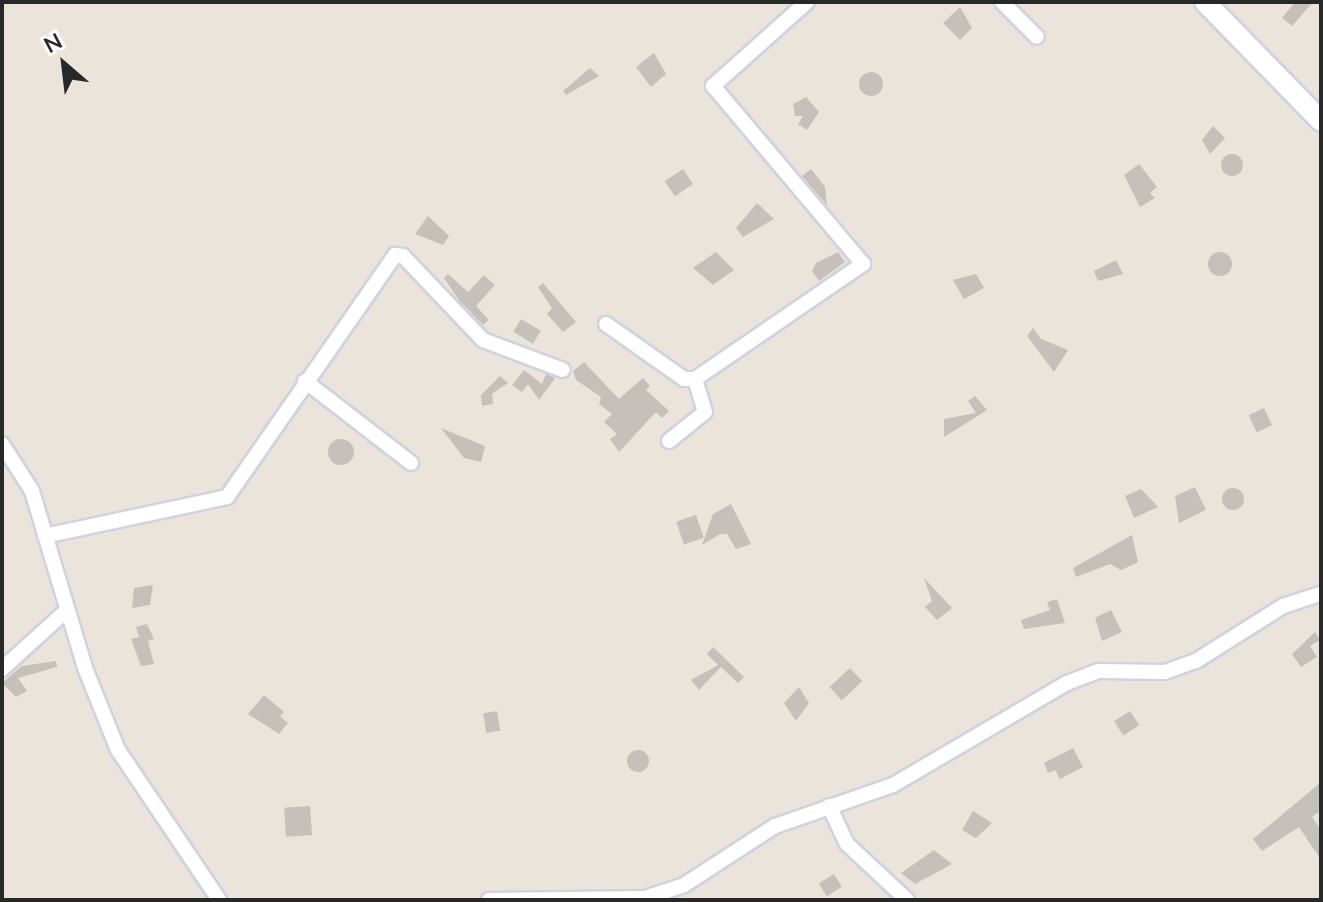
<!DOCTYPE html>
<html>
<head>
<meta charset="utf-8">
<style>
	body { margin:0 }
	#map { position:relative; width:1323px; height:902px; overflow:hidden; background:#eae4da; font-family:Mulish,sans-serif }
	div>[style] { position:absolute }
	[style*='--x'] { left:calc(var(--x)*1px); top:calc(var(--y)*1px); width:calc(var(--w)*1px); rotate:calc(var(--a)*1deg) }
	.building>* { inset:0; background:#c5c1ba; transform-origin:0 0 }
	.round { border-radius:50% }
	.roads { filter:drop-shadow(2px 0 #d0d2e1) drop-shadow(-2px 0 #d0d2e1) drop-shadow(0 2px #d0d2e1) drop-shadow(0 -2px #d0d2e1) }
	.minor>* { height:14px; margin:-7px; padding:0 7px; transform-origin:7px; border-radius:7px; background:#fff }
	.secondary>* { height:20px; margin:-10px; padding:0 10px; transform-origin:10px; border-radius:10px; background:#fff }
	span { translate:-50% -50%; white-space:nowrap; text-align:center; line-height:1.15; -webkit-text-stroke:8px #fff; paint-order:stroke }
	.frame { position:absolute; inset:0; border:4px solid #282828; pointer-events:none }
	.north { position:absolute; left:24px; top:24px; width:80px; height:80px; -webkit-text-stroke:6px #fff; paint-order:stroke; rotate:332deg; font-size:22px; font-weight:700; line-height:32px; text-align:center; color:#282828 }
	.north::after { content:''; display:block; margin:auto; width:28px; height:36px; background:#282828; clip-path:polygon(50% 0,100% 100%,50% 72%,0 100%) }
</style>
</head>
<body>
<div id="map">
	<div class="building">
		<div style="clip-path:polygon(1295px 2px,1313px 2px,1292px 26px,1282px 18px)"></div>
		<div style="clip-path:polygon(960px 7px,972px 28px,960px 40px,943px 23px)"></div>
		<div style="clip-path:polygon(654px 53px,666px 74px,651px 87px,636px 67px)"></div>
		<div style="clip-path:polygon(590px 68px,599px 76px,566px 95px,563px 91px)"></div>
		<div class="round" style="left:859px;top:72px;width:24px;height:24px"></div>
		<div style="clip-path:polygon(806px 97px,819px 112px,807px 130px,798px 124px,803px 116px,795px 116px,793px 104px)"></div>
		<div style="clip-path:polygon(1213px 126px,1225px 138px,1210px 154px,1202px 140px)"></div>
		<div class="round" style="left:1221px;top:154px;width:22px;height:22px"></div>
		<div style="clip-path:polygon(1139px 164px,1157px 187px,1150px 193px,1155px 198px,1140px 207px,1124px 175px)"></div>
		<div style="left:683px;top:169px;width:18px;height:22px;rotate:56deg"></div>
		<div style="clip-path:polygon(811px 169px,825px 187px,827px 205px,802px 176px)"></div>
		<div style="clip-path:polygon(757px 203px,774px 219px,743px 237px,736px 228px)"></div>
		<div style="clip-path:polygon(428px 216px,449px 236px,443px 245px,415px 234px)"></div>
		<div class="round" style="left:1208px;top:252px;width:24px;height:24px"></div>
		<div style="clip-path:polygon(716px 252px,734px 270px,713px 285px,693px 268px)"></div>
		<div style="clip-path:polygon(838px 252px,845px 262px,819px 281px,812px 271px,816px 263px)"></div>
		<div style="clip-path:polygon(1116px 260px,1123px 274px,1098px 281px,1094px 271px)"></div>
		<div style="clip-path:polygon(448px 274px,468px 292px,484px 275px,495px 285px,476px 306px,489px 320px,483px 325px,459px 300px,444px 278px)"></div>
		<div style="clip-path:polygon(976px 274px,984px 288px,964px 299px,953px 280px)"></div>
		<div style="clip-path:polygon(543px 283px,576px 322px,563px 332px,547px 314px,552px 308px,538px 287px)"></div>
		<div style="left:521px;top:319px;width:23px;height:15px;rotate:31deg"></div>
		<div style="clip-path:polygon(1033px 328px,1041px 339px,1068px 350px,1054px 372px,1027px 336px)"></div>
		<div style="clip-path:polygon(584px 362px,619px 399px,643px 378px,650px 386px,646px 390px,669px 411px,662px 418px,656px 412px,619px 452px,610px 439px,617px 434px,604px 422px,612px 414px,599px 404px,601px 397px,576px 380px,573px 371px)"></div>
		<div style="clip-path:polygon(524px 370px,542px 384px,546px 374px,555px 378px,539px 400px,528px 384px,522px 392px,512px 385px)"></div>
		<div style="clip-path:polygon(500px 376px,508px 383px,492px 394px,493px 404px,482px 406px,481px 395px)"></div>
		<div style="clip-path:polygon(975px 396px,987px 410px,944px 437px,944px 419px,976px 413px,968px 401px)"></div>
		<div style="left:1264px;top:408px;width:19px;height:17px;rotate:65deg"></div>
		<div style="clip-path:polygon(441px 428px,485px 446px,481px 462px,464px 458px)"></div>
		<div class="round" style="left:328px;top:439px;width:26px;height:26px"></div>
		<div style="clip-path:polygon(1195px 487px,1206px 510px,1179px 523px,1175px 496px)"></div>
		<div class="round" style="left:1222px;top:488px;width:22px;height:22px"></div>
		<div style="clip-path:polygon(1141px 489px,1158px 507px,1134px 518px,1125px 496px)"></div>
		<div style="clip-path:polygon(731px 504px,751px 544px,736px 549px,727px 534px,720px 534px,702px 545px,713px 514px)"></div>
		<div style="left:696px;top:515px;width:24px;height:21px;rotate:71deg"></div>
		<div style="clip-path:polygon(1132px 535px,1138px 562px,1121px 570px,1110px 564px,1076px 577px,1073px 568px)"></div>
		<div style="clip-path:polygon(924px 578px,952px 608px,937px 620px,925px 607px,932px 601px)"></div>
		<div style="clip-path:polygon(153px 585px,150px 605px,132px 608px,134px 588px)"></div>
		<div style="clip-path:polygon(1057px 599px,1065px 623px,1024px 629px,1021px 620px,1050px 610px,1047px 602px)"></div>
		<div style="clip-path:polygon(1111px 610px,1122px 632px,1102px 641px,1095px 618px)"></div>
		<div style="clip-path:polygon(147px 624px,154px 639px,148px 641px,154px 664px,141px 666px,131px 639px,139px 637px,136px 627px)"></div>
		<div style="clip-path:polygon(1315px 632px,1320px 640px,1310px 646px,1317px 657px,1301px 667px,1292px 654px)"></div>
		<div style="clip-path:polygon(713px 647px,744px 677px,738px 683px,721px 667px,699px 690px,691px 680px,718px 665px,707px 654px)"></div>
		<div style="clip-path:polygon(56px 661px,57px 667px,18px 678px,27px 691px,16px 697px,2px 683px,22px 666px)"></div>
		<div style="left:850px;top:668px;width:18px;height:28px;rotate:47deg"></div>
		<div style="clip-path:polygon(799px 687px,809px 703px,796px 721px,784px 703px)"></div>
		<div style="clip-path:polygon(264px 695px,284px 712px,280px 716px,288px 723px,279px 734px,248px 714px)"></div>
		<div style="left:497px;top:711px;width:20px;height:14px;rotate:81deg"></div>
		<div style="left:1130px;top:711px;width:17px;height:19px;rotate:57deg"></div>
		<div style="clip-path:polygon(1073px 748px,1083px 767px,1060px 779px,1055px 770px,1048px 773px,1044px 763px)"></div>
		<div class="round" style="left:627px;top:750px;width:22px;height:22px"></div>
		<div style="clip-path:polygon(1321px 782px,1321px 811px,1312px 817px,1321px 830px,1321px 860px,1299px 827px,1262px 851px,1253px 839px)"></div>
		<div style="left:310px;top:806px;width:29px;height:26px;rotate:86deg"></div>
		<div style="clip-path:polygon(973px 811px,992px 823px,976px 838px,962px 830px)"></div>
		<div style="clip-path:polygon(934px 850px,952px 864px,915px 884px,901px 873px)"></div>
		<div style="left:834px;top:874px;width:15px;height:18px;rotate:58deg"></div>
	</div>
	<div class="roads">
		<div class="minor">
			<div style="--x:1002;--y:2;--w:49;--a:45"></div>
			<div style="--x:606;--y:324;--w:95;--a:35.2"></div>
			<div style="--x:684;--y:379;--w:11;--a:0"></div>
			<div style="--x:695;--y:379;--w:204;--a:-34.4"></div>
			<div style="--x:863;--y:264;--w:233;--a:-130.1"></div>
			<div style="--x:713;--y:86;--w:126;--a:-41.8"></div>
			<div style="--x:305;--y:381;--w:134;--a:37.7"></div>
			<div style="--x:669;--y:441;--w:46;--a:-38.9"></div>
			<div style="--x:705;--y:412;--w:34;--a:-107"></div>
			<div style="--x:2;--y:444;--w:56;--a:57.4"></div>
			<div style="--x:32;--y:491;--w:185;--a:73.3"></div>
			<div style="--x:85;--y:668;--w:88;--a:68.1"></div>
			<div style="--x:118;--y:750;--w:181;--a:56"></div>
			<div style="--x:45;--y:536;--w:186;--a:-12.1"></div>
			<div style="--x:227;--y:497;--w:295;--a:-55.2"></div>
			<div style="--x:395;--y:255;--w:8;--a:7"></div>
			<div style="--x:403;--y:256;--w:116;--a:46.4"></div>
			<div style="--x:483;--y:340;--w:85;--a:20.6"></div>
			<div style="--x:2;--y:669;--w:88;--a:-42.2"></div>
			<div style="--x:829;--y:806;--w:42;--a:64.7"></div>
			<div style="--x:847;--y:844;--w:82;--a:43"></div>
			<div style="--x:489;--y:900;--w:156;--a:-0.7"></div>
			<div style="--x:645;--y:898;--w:41;--a:-18.4"></div>
			<div style="--x:684;--y:885;--w:108;--a:-33"></div>
			<div style="--x:775;--y:826;--w:125;--a:-19.2"></div>
			<div style="--x:893;--y:785;--w:202;--a:-30.4"></div>
			<div style="--x:1067;--y:683;--w:34;--a:-21"></div>
			<div style="--x:1099;--y:671;--w:66;--a:0.9"></div>
			<div style="--x:1165;--y:672;--w:33;--a:-20"></div>
			<div style="--x:1196;--y:661;--w:103;--a:-32.3"></div>
			<div style="--x:1283;--y:606;--w:40;--a:-18"></div>
		</div>
		<div class="secondary">
			<div style="--x:1205;--y:2;--w:166;--a:45.7"></div>
		</div>
	</div>
	<div class="frame"></div>
	<div class="north">N</div>
</div>
</body>
</html>
